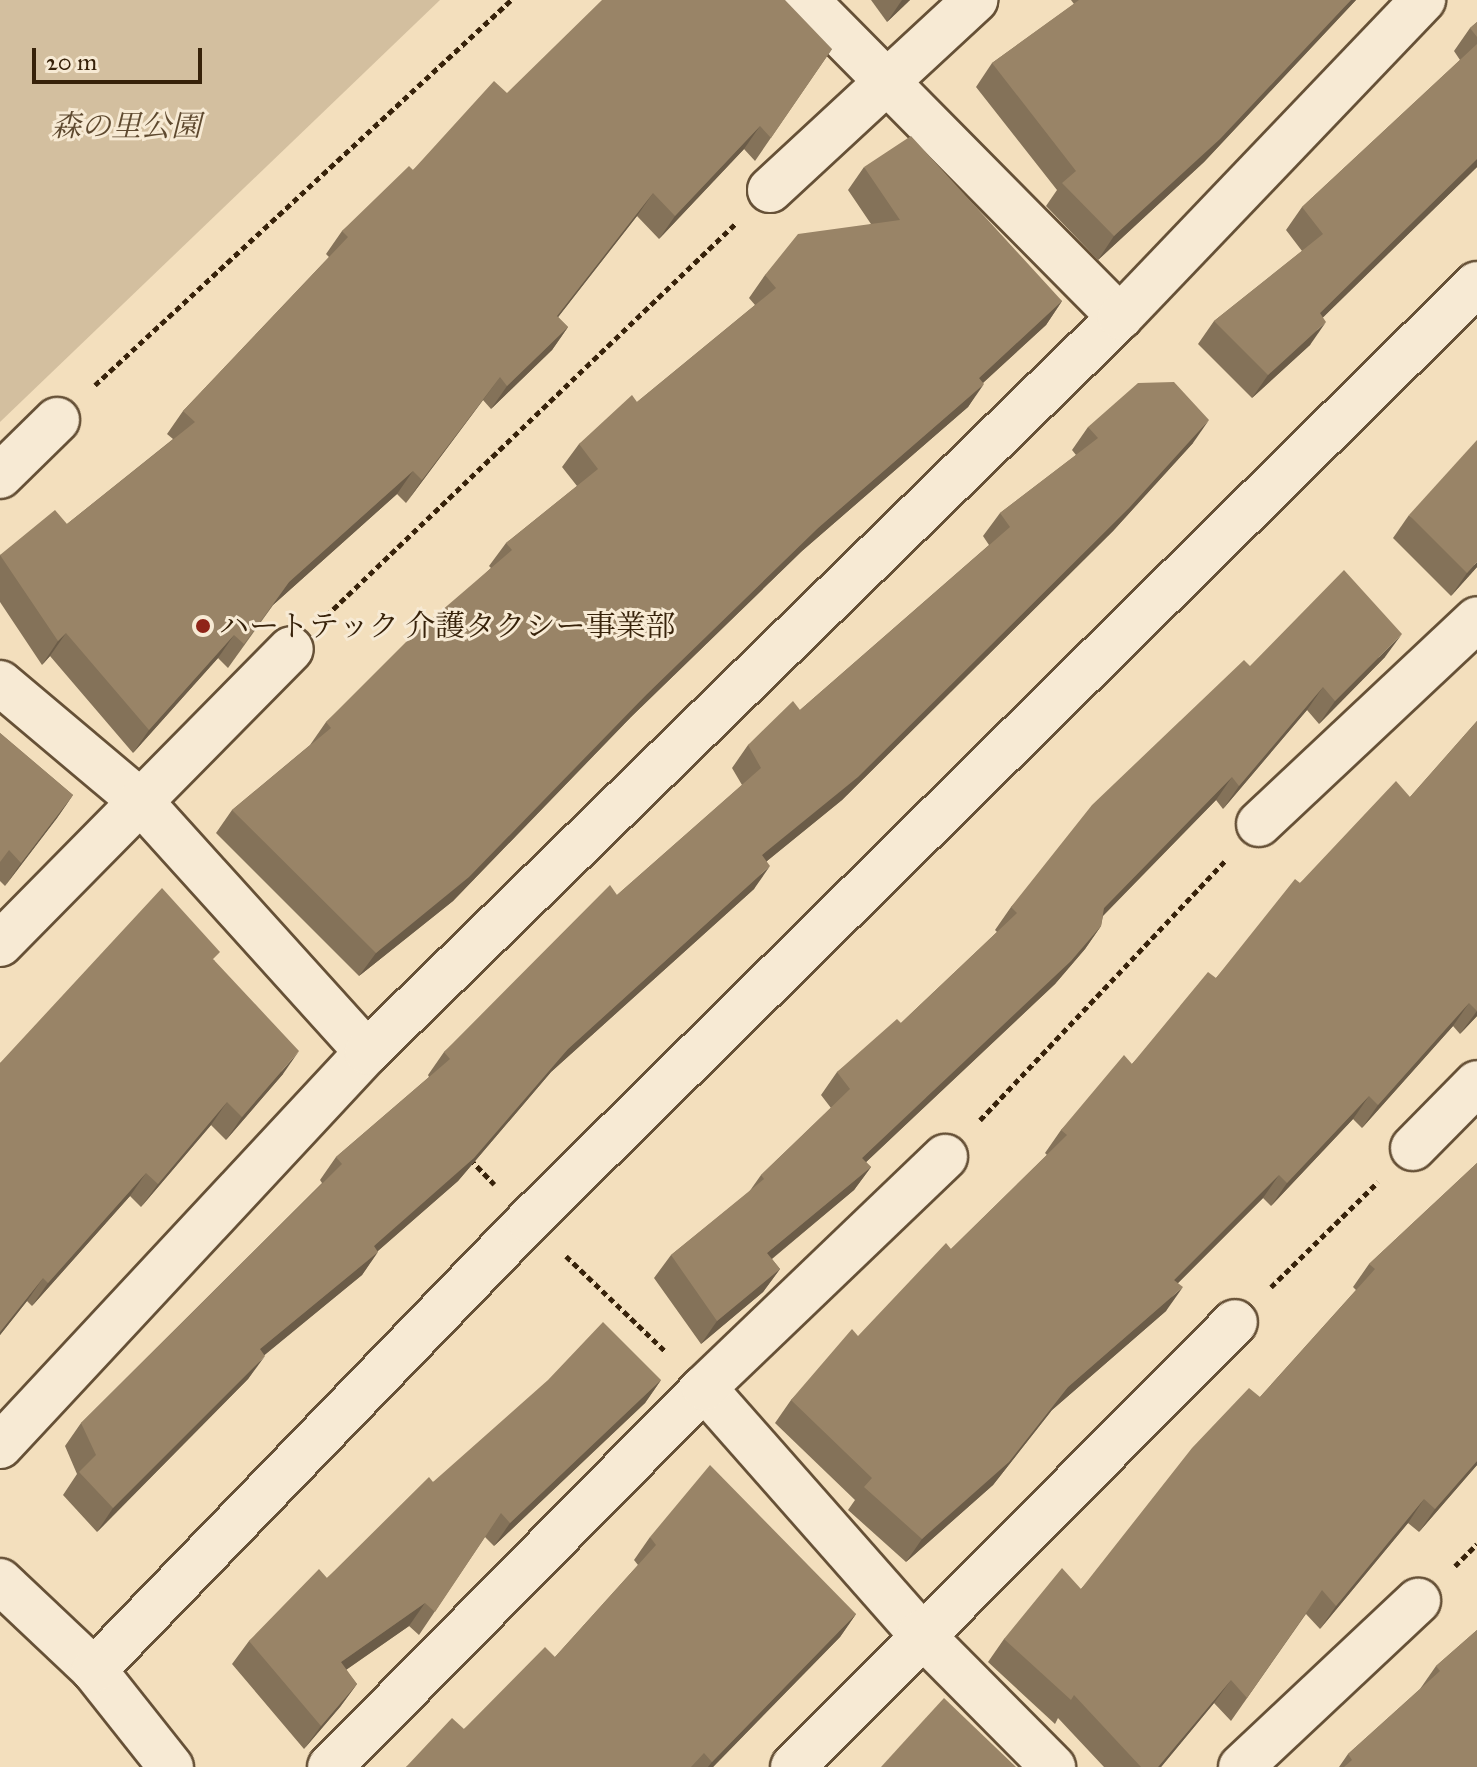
<!DOCTYPE html>
<html>
<head>
<meta charset="utf-8">
<style>
	body { margin:0 }
	#map { position:relative; width:1477px; height:1767px; overflow:hidden; background:#f3dfbd; font-family:"IM FELL Great Primer","Noto Serif JP",serif }
	div>[style] { position:absolute }
	[style*='--x'] { left:calc(var(--x)*1px); top:calc(var(--y)*1px); width:calc(var(--w)*1px); rotate:calc(var(--a)*1deg) }
	.green>* { inset:0; background:#d3bf9f }
	.path>* { height:5px; margin-top:-2.5px; transform-origin:0; background:repeating-linear-gradient(90deg,#37220a 0 6px,transparent 0 10px) }
	.roads { filter:drop-shadow(2px 0 #665137) drop-shadow(-2px 0 #665137) drop-shadow(0 2px #665137) drop-shadow(0 -2px #665137) }
	.minor>* { height:44px; margin:-22px; padding:0 22px; transform-origin:22px; border-radius:22px; background:#f7ead4 }
	.tertiary>* { height:44px; margin:-22px; padding:0 22px; transform-origin:22px; border-radius:22px; background:#f7ead4 }
	.wall>* { inset:0; background:#847259 }
	.shaded-wall>* { inset:0; background:#6b5c48 }
	.building>* { inset:0; background:#998467 }
	.dots>* { width:22px; height:22px; translate:-50% -50%; box-sizing:border-box; border:4px solid #f7ead4; border-radius:50% }
	span { translate:-50% -50%; white-space:nowrap; text-align:center; line-height:1.15; -webkit-text-stroke:6px #f7ead4; paint-order:stroke }
	.park-label { font-size:30px; color:#5e492f; font-style:italic }
	.poi-label { font-size:30px; color:#37220a }
	.left { translate:0 -50%; text-align:left }
	.scale { position:absolute; left:32px; top:48px; width:170px; height:36px; box-sizing:border-box; border:4px solid #37220a; border-top:0; padding-left:10px; font-size:24px; line-height:28px; white-space:nowrap; color:#37220a; -webkit-text-stroke:6px #f7ead4; paint-order:stroke }
</style>
</head>
<body>
<div id="map">
	<div class="green">
		<div style="clip-path:polygon(0 0,440px 0,0 422px)"></div>
	</div>
	<div class="path">
		<div style="--x:95;--y:385;--w:567;--a:-42.78"></div>
		<div style="--x:326;--y:616;--w:567;--a:-43.78"></div>
		<div style="--x:980;--y:1120;--w:358;--a:-46.6"></div>
		<div style="--x:470;--y:1159;--w:35;--a:46"></div>
		<div style="--x:566;--y:1256;--w:139;--a:43.8"></div>
		<div style="--x:1271;--y:1287;--w:150;--a:-44.5"></div>
		<div style="--x:1455;--y:1566;--w:31;--a:-45"></div>
	</div>
	<div class="roads">
		<div class="minor">
			<div style="--x:806;--y:0;--w:446;--a:45.3"></div>
			<div style="--x:770;--y:190;--w:280;--a:-42.8"></div>
			<div style="--x:0;--y:476;--w:80;--a:-44.5"></div>
			<div style="--x:0;--y:683;--w:183;--a:40.1"></div>
			<div style="--x:140;--y:801;--w:338;--a:47.9"></div>
			<div style="--x:1259;--y:824;--w:299;--a:-43.2"></div>
			<div style="--x:0;--y:944;--w:414;--a:-45.4"></div>
			<div style="--x:1413;--y:1148;--w:91;--a:-45.4"></div>
			<div style="--x:704;--y:1388;--w:327;--a:48.6"></div>
			<div style="--x:920;--y:1633;--w:189;--a:45.2"></div>
			<div style="--x:0;--y:1446;--w:538;--a:-47.03"></div>
			<div style="--x:367;--y:1052;--w:1052;--a:-44.31"></div>
			<div style="--x:1120;--y:317;--w:439;--a:-46.3"></div>
			<div style="--x:330;--y:1767;--w:532;--a:-45.38"></div>
			<div style="--x:704;--y:1388;--w:334;--a:-43.8"></div>
			<div style="--x:793;--y:1767;--w:627;--a:-45.19"></div>
			<div style="--x:1241;--y:1767;--w:243;--a:-43.2"></div>
		</div>
		<div class="tertiary">
			<div style="--x:0;--y:1581;--w:129;--a:43.4"></div>
			<div style="--x:94;--y:1670;--w:124;--a:51.6"></div>
			<div style="--x:94;--y:1670;--w:626;--a:-45.97"></div>
			<div style="--x:529;--y:1220;--w:1332;--a:-44.64"></div>
		</div>
	</div>
	<div class="wall">
		<div style="clip-path:polygon(871px 0,910px 0,887px 22px)"></div>
		<div style="clip-path:polygon(1071px 0,1356px 0,1204px 162px,1098px 260px,1046px 206px,1057px 190px,976px 87px,992px 63px,1074px 4px)"></div>
		<div style="clip-path:polygon(1477px 22px,1477px 167px,1323px 317px,1310px 345px,1252px 398px,1198px 344px,1214px 321px,1302px 251px,1286px 230px,1302px 207px,1460px 60px,1454px 51px,1470px 28px)"></div>
		<div style="clip-path:polygon(832px 49px,755px 161px,744px 149px,659px 239px,637px 216px,558px 317px,568px 327px,552px 350px,491px 409px,483px 400px,406px 503px,397px 494px,273px 605px,228px 668px,218px 658px,133px 753px,50px 656px,42px 665px,0 602px,0 555px,67px 524px,173px 439px,167px 434px,183px 411px,329px 257px,326px 254px,342px 231px,413px 170px,507px 93px)"></div>
		<div style="clip-path:polygon(864px 167px,1062px 301px,1046px 325px,983px 383px,968px 407px,802px 551px,631px 717px,453px 901px,359px 976px,216px 833px,232px 810px,310px 745px,326px 722px,491px 568px,489px 566px,506px 543px,577px 486px,562px 467px,579px 444px,637px 402px,755px 305px,749px 298px,765px 275px,871px 224px,848px 190px)"></div>
		<div style="clip-path:polygon(1088px 427px,1193px 443px,1113px 531px,842px 800px,767px 861px,754px 889px,551px 1072px,458px 1181px,378px 1251px,362px 1275px,264px 1355px,248px 1379px,97px 1532px,63px 1495px,77px 1474px,65px 1446px,81px 1423px,322px 1183px,320px 1180px,336px 1157px,429px 1077px,428px 1075px,444px 1052px,617px 895px,742px 785px,732px 768px,748px 745px,800px 710px,989px 545px,983px 536px,1000px 513px,1076px 455px,1072px 450px)"></div>
		<div style="clip-path:polygon(1409px 515px,1477px 567px,1451px 596px,1393px 538px)"></div>
		<div style="clip-path:polygon(1385px 657px,1319px 724px,1307px 710px,1223px 809px,1216px 800px,1103px 916px,1101px 926px,1085px 949px,1055px 984px,866px 1162px,871px 1167px,854px 1190px,772px 1259px,780px 1269px,763px 1292px,701px 1344px,654px 1278px,671px 1255px,749px 1192px,761px 1175px,831px 1108px,821px 1095px,837px 1072px,901px 1023px,997px 932px,995px 930px,1011px 907px,1250px 666px)"></div>
		<div style="clip-path:polygon(1477px 721px,1477px 1016px,1460px 1034px,1453px 1026px,1362px 1128px,1353px 1119px,1271px 1206px,1263px 1198px,1178px 1283px,1166px 1311px,1052px 1410px,993px 1485px,906px 1562px,848px 1510px,855px 1500px,775px 1423px,791px 1400px,951px 1249px,1047px 1155px,1045px 1153px,1061px 1130px,1132px 1064px,1216px 978px,1300px 883px,1410px 797px)"></div>
		<div style="clip-path:polygon(0 733px,73px 795px,57px 818px,5px 886px,0 881px)"></div>
		<div style="clip-path:polygon(214px 960px,283px 1074px,226px 1140px,211px 1125px,141px 1207px,130px 1196px,32px 1306px,27px 1301px,0 1335px,0 1063px)"></div>
		<div style="clip-path:polygon(1477px 1163px,1477px 1465px,1419px 1532px,1408px 1523px,1320px 1629px,1306px 1614px,1231px 1721px,1214px 1703px,1161px 1767px,1104px 1767px,1058px 1718px,1055px 1724px,988px 1662px,1004px 1639px,1081px 1589px,1260px 1397px,1356px 1290px,1353px 1287px,1369px 1264px)"></div>
		<div style="clip-path:polygon(661px 1380px,645px 1403px,494px 1546px,485px 1537px,419px 1635px,409px 1626px,346px 1670px,357px 1684px,340px 1707px,304px 1749px,232px 1664px,249px 1641px,327px 1578px,433px 1482px)"></div>
		<div style="clip-path:polygon(650px 1537px,856px 1614px,840px 1637px,713px 1767px,406px 1767px,464px 1729px,555px 1657px,638px 1565px,634px 1560px)"></div>
		<div style="clip-path:polygon(1477px 1630px,1477px 1767px,1339px 1767px,1348px 1754px,1420px 1689px,1436px 1666px)"></div>
	</div>
	<div class="shaded-wall">
		<div style="clip-path:polygon(902px 0,910px 0,887px 22px)"></div>
		<div style="clip-path:polygon(1351px 0,1356px 0,1204px 162px,1098px 260px,1114px 236px)"></div>
		<div style="clip-path:polygon(760px 126px,744px 149px,659px 239px,675px 216px)"></div>
		<div style="clip-path:polygon(1477px 159px,1477px 167px,1304px 336px,1320px 313px)"></div>
		<div style="clip-path:polygon(653px 193px,637px 216px,541px 339px,557px 316px)"></div>
		<div style="clip-path:polygon(1062px 301px,1046px 325px,963px 401px,979px 378px)"></div>
		<div style="clip-path:polygon(1326px 322px,1310px 345px,1252px 398px,1268px 375px)"></div>
		<div style="clip-path:polygon(568px 327px,552px 350px,491px 409px,507px 386px)"></div>
		<div style="clip-path:polygon(500px 377px,483px 400px,406px 503px,422px 480px)"></div>
		<div style="clip-path:polygon(984px 384px,968px 407px,802px 551px,631px 717px,453px 901px,359px 976px,376px 953px,647px 694px,818px 528px)"></div>
		<div style="clip-path:polygon(1209px 420px,1193px 443px,1113px 531px,842px 800px,746px 878px,762px 855px)"></div>
		<div style="clip-path:polygon(413px 471px,397px 494px,273px 605px,228px 668px,289px 582px)"></div>
		<div style="clip-path:polygon(1477px 562px,1477px 567px,1451px 596px,1467px 573px)"></div>
		<div style="clip-path:polygon(66px 633px,50px 656px,42px 665px,58px 641px)"></div>
		<div style="clip-path:polygon(1402px 634px,1385px 657px,1319px 724px,1335px 701px)"></div>
		<div style="clip-path:polygon(234px 635px,218px 658px,133px 753px,149px 730px)"></div>
		<div style="clip-path:polygon(1323px 687px,1307px 710px,1223px 809px,1239px 786px)"></div>
		<div style="clip-path:polygon(1232px 777px,1216px 800px,1088px 931px,1104px 908px)"></div>
		<div style="clip-path:polygon(73px 795px,57px 818px,5px 886px,21px 863px)"></div>
		<div style="clip-path:polygon(770px 866px,754px 889px,551px 1072px,458px 1181px,357px 1269px,374px 1246px,568px 1049px)"></div>
		<div style="clip-path:polygon(1101px 926px,1085px 949px,1055px 984px,846px 1181px,862px 1158px)"></div>
		<div style="clip-path:polygon(1469px 1003px,1453px 1026px,1362px 1128px,1378px 1105px)"></div>
		<div style="clip-path:polygon(1477px 1011px,1477px 1016px,1460px 1034px)"></div>
		<div style="clip-path:polygon(299px 1051px,283px 1074px,226px 1140px,242px 1117px)"></div>
		<div style="clip-path:polygon(1369px 1096px,1353px 1119px,1271px 1206px,1287px 1183px)"></div>
		<div style="clip-path:polygon(227px 1102px,211px 1125px,141px 1207px,158px 1184px)"></div>
		<div style="clip-path:polygon(871px 1167px,854px 1190px,751px 1276px,767px 1253px)"></div>
		<div style="clip-path:polygon(146px 1173px,130px 1196px,32px 1306px,48px 1283px)"></div>
		<div style="clip-path:polygon(1279px 1175px,1263px 1198px,1158px 1303px,1174px 1280px)"></div>
		<div style="clip-path:polygon(378px 1252px,362px 1275px,244px 1372px,260px 1349px)"></div>
		<div style="clip-path:polygon(780px 1269px,763px 1292px,701px 1344px,717px 1321px)"></div>
		<div style="clip-path:polygon(43px 1278px,27px 1301px,0 1335px,0 1332px)"></div>
		<div style="clip-path:polygon(1183px 1287px,1166px 1311px,1052px 1410px,993px 1485px,906px 1562px,922px 1539px,1068px 1387px)"></div>
		<div style="clip-path:polygon(265px 1356px,248px 1379px,97px 1532px,113px 1508px)"></div>
		<div style="clip-path:polygon(661px 1380px,645px 1403px,494px 1546px,510px 1523px)"></div>
		<div style="clip-path:polygon(1477px 1461px,1477px 1465px,1419px 1532px,1435px 1509px)"></div>
		<div style="clip-path:polygon(1424px 1499px,1408px 1523px,1320px 1629px,1336px 1606px)"></div>
		<div style="clip-path:polygon(425px 1603px,409px 1626px,324px 1685px,341px 1662px)"></div>
		<div style="clip-path:polygon(856px 1614px,840px 1637px,713px 1767px,708px 1767px,712px 1762px)"></div>
		<div style="clip-path:polygon(1231px 1680px,1214px 1703px,1161px 1767px,1158px 1767px)"></div>
		<div style="clip-path:polygon(357px 1684px,340px 1707px,304px 1749px,321px 1726px)"></div>
	</div>
	<div class="building">
		<div style="clip-path:polygon(602px 0,785px 0,832px 49px,771px 138px,760px 126px,675px 216px,653px 193px,557px 316px,568px 327px,507px 386px,500px 377px,422px 480px,413px 471px,289px 582px,244px 644px,234px 635px,149px 730px,66px 633px,58px 641px,0 555px,55px 510px,67px 524px,195px 422px,183px 411px,348px 237px,342px 231px,409px 166px,413px 170px,494px 81px,507px 93px)"></div>
		<div style="clip-path:polygon(1079px 0,1351px 0,1220px 139px,1114px 236px,1062px 183px,1076px 171px,992px 63px)"></div>
		<div style="clip-path:polygon(1477px 22px,1477px 37px,1470px 28px)"></div>
		<div style="clip-path:polygon(1477px 44px,1477px 159px,1320px 313px,1326px 322px,1268px 375px,1214px 321px,1323px 234px,1302px 207px)"></div>
		<div style="clip-path:polygon(911px 136px,1062px 301px,979px 378px,984px 384px,818px 528px,647px 694px,469px 877px,376px 953px,232px 810px,331px 728px,326px 722px,412px 636px,512px 550px,506px 543px,598px 469px,579px 444px,632px 395px,637px 402px,776px 288px,765px 275px,798px 234px,900px 220px,864px 167px)"></div>
		<div style="clip-path:polygon(1174px 382px,1209px 420px,1129px 508px,858px 777px,762px 855px,770px 866px,568px 1049px,474px 1158px,374px 1246px,378px 1252px,260px 1349px,265px 1356px,113px 1508px,79px 1472px,96px 1455px,81px 1423px,342px 1164px,336px 1157px,450px 1059px,444px 1052px,610px 885px,617px 895px,761px 768px,748px 745px,793px 701px,800px 710px,1010px 527px,1000px 513px,1098px 438px,1088px 427px,1138px 383px)"></div>
		<div style="clip-path:polygon(1477px 440px,1477px 562px,1467px 573px,1409px 515px)"></div>
		<div style="clip-path:polygon(1344px 570px,1402px 634px,1335px 701px,1323px 687px,1239px 786px,1232px 777px,1104px 908px,1101px 926px,1071px 961px,862px 1158px,871px 1167px,767px 1253px,780px 1269px,717px 1321px,671px 1255px,764px 1179px,761px 1175px,850px 1089px,837px 1072px,897px 1019px,901px 1023px,1017px 913px,1011px 907px,1092px 805px,1244px 660px,1250px 666px)"></div>
		<div style="clip-path:polygon(1477px 721px,1477px 1011px,1469px 1003px,1378px 1105px,1369px 1096px,1287px 1183px,1279px 1175px,1174px 1280px,1183px 1287px,1068px 1387px,1009px 1462px,922px 1539px,864px 1487px,872px 1478px,791px 1400px,852px 1329px,858px 1336px,946px 1243px,951px 1249px,1067px 1135px,1061px 1130px,1124px 1055px,1132px 1064px,1208px 972px,1216px 978px,1295px 879px,1300px 883px,1396px 781px,1410px 797px)"></div>
		<div style="clip-path:polygon(0 733px,73px 795px,21px 863px,9px 850px,0 862px)"></div>
		<div style="clip-path:polygon(162px 888px,220px 952px,213px 959px,299px 1051px,242px 1117px,227px 1102px,158px 1184px,146px 1173px,48px 1283px,43px 1278px,0 1332px,0 1063px)"></div>
		<div style="clip-path:polygon(1477px 1163px,1477px 1461px,1435px 1509px,1424px 1499px,1336px 1606px,1322px 1590px,1247px 1698px,1231px 1680px,1158px 1767px,1141px 1767px,1074px 1695px,1071px 1700px,1004px 1639px,1062px 1568px,1081px 1589px,1192px 1448px,1249px 1388px,1260px 1397px,1375px 1269px,1369px 1264px)"></div>
		<div style="clip-path:polygon(603px 1322px,661px 1380px,510px 1523px,501px 1513px,435px 1612px,425px 1603px,341px 1662px,357px 1684px,321px 1726px,249px 1641px,319px 1569px,327px 1578px,429px 1477px,433px 1482px,548px 1380px)"></div>
		<div style="clip-path:polygon(710px 1465px,856px 1614px,712px 1762px,704px 1753px,691px 1767px,406px 1767px,452px 1718px,464px 1729px,545px 1647px,555px 1657px,656px 1545px,650px 1537px)"></div>
		<div style="clip-path:polygon(1477px 1630px,1477px 1767px,1344px 1767px,1352px 1760px,1348px 1754px,1440px 1671px,1436px 1666px)"></div>
		<div style="clip-path:polygon(944px 1698px,1016px 1767px,881px 1767px)"></div>
	</div>
	<div class="dots">
		<div style="left:203px;top:626px;background:#8f2418"></div>
	</div>
	<div class="park-label">
		<span style="left:126px;top:126px">森の里公園</span>
	</div>
	<div class="poi-label">
		<span class="left" style="left:219px;top:626px">ハートテック 介護タクシー事業部</span>
	</div>
	<div class="scale">20 m</div>
</div>
</body>
</html>
